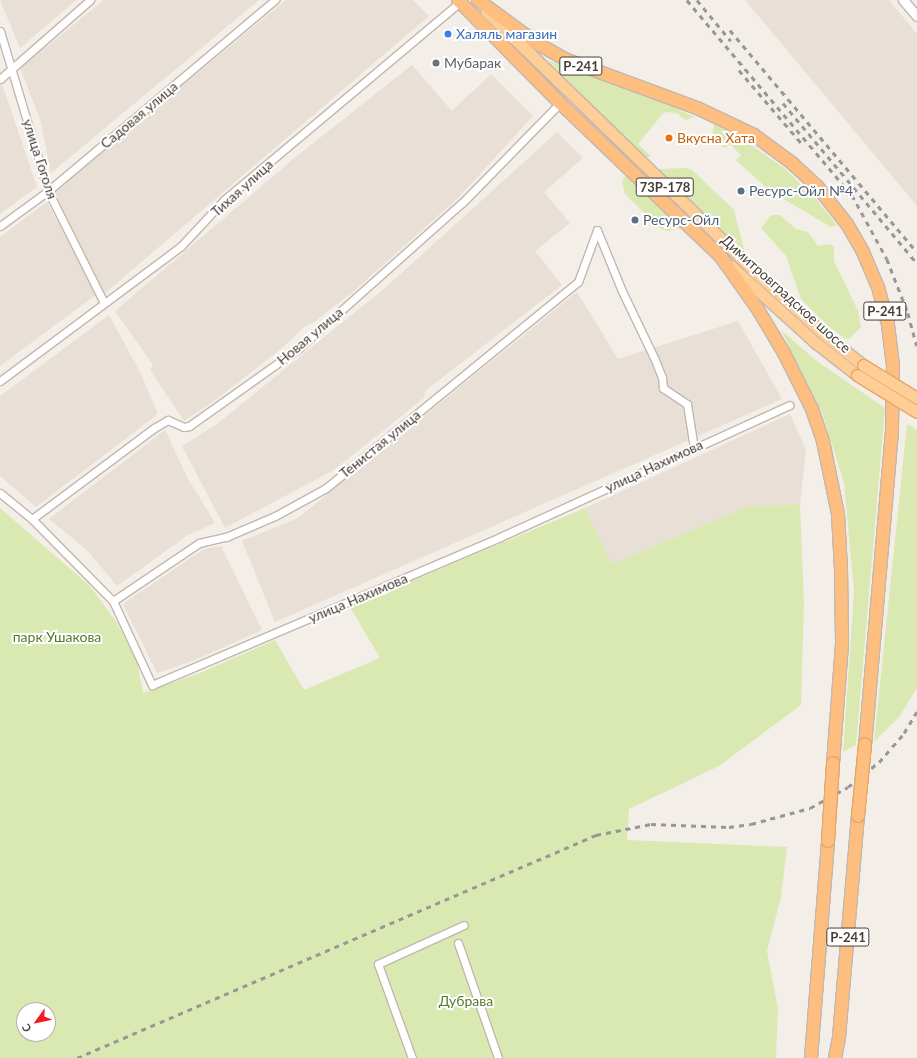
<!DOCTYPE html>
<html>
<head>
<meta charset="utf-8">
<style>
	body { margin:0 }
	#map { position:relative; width:917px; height:1058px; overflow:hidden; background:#f4eee8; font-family:Lato,sans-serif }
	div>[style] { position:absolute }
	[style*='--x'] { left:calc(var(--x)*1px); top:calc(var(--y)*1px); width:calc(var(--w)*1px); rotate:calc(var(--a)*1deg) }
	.residential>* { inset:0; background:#e8dfd6 }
	.green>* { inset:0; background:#dae8b1 }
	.roads { filter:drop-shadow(1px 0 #c3b7ad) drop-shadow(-1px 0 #c3b7ad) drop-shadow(0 1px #c3b7ad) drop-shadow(0 -1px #c3b7ad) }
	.minor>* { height:7px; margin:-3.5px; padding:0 3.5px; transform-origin:3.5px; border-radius:3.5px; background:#fff }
	.tertiary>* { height:9px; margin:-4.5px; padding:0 4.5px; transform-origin:4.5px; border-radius:4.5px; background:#fff }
	.primary>* { height:11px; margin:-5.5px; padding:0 5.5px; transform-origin:5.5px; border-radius:5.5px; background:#ffcd96 }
	.trunk>* { height:12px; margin:-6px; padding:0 6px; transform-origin:6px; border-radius:6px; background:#febe80 }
	.rail>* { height:2.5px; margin-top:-1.25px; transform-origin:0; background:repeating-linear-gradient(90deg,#979797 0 5px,transparent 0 10px) }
	.bridges { filter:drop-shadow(1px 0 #e5a665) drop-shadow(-1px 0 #e5a665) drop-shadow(0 1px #e5a665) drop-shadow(0 -1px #e5a665) }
	.primary-bridge>* { height:11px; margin:-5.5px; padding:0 5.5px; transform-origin:5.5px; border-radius:5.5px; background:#ffcd96 }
	.trunk-bridge>* { height:12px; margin:-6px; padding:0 6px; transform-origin:6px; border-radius:6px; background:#febe80 }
	.dots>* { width:11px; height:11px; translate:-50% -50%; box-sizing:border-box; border:2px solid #fff; border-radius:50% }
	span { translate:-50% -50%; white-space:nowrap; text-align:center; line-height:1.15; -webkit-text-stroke:4px #fff; paint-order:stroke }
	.shield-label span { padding:1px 3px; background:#fff; border:1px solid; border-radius:3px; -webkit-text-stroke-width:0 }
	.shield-label { font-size:13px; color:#483e36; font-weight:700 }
	.shop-label { font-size:14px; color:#366cbe }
	.left { translate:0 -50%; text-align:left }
	.worship-label { font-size:14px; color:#5b616d }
	.street-label { font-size:14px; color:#483e36 }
	.food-label { font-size:14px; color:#c56008 }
	.service-label { font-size:14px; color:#4e5e75 }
	.park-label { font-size:14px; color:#577a29 }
	.north { position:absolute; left:16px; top:1002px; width:40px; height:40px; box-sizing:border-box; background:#fff; border:1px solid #b6b2af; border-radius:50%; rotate:237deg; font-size:11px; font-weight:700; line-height:16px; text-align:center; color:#483e36 }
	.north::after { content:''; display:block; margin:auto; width:14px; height:18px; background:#fb1822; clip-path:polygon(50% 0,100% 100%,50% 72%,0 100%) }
</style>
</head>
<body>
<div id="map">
	<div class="residential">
		<div style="clip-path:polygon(0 0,76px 0,20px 48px)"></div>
		<div style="clip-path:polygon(104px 0,259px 0,51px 173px,40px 119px,20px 68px)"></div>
		<div style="clip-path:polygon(286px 0,413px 0,429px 16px,104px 294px,54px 191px)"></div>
		<div style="clip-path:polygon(745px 0,889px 0,917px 34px,917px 206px)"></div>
		<div style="clip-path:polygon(412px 65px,452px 111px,491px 74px,533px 116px,458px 198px,355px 290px,317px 320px,304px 327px,282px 348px,215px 400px,184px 421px,150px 370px,153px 365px,115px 311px,297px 156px)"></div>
		<div style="clip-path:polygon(2px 84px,37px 187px,0 214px,0 86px)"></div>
		<div style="clip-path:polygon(557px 132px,583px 158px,544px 192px,570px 223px,535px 251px,562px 285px,425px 391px,424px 398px,334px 470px,225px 528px,182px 446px,217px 424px,385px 288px)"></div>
		<div style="clip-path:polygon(47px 202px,97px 294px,0 366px,0 237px)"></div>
		<div style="clip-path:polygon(577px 292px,618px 359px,738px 321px,782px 399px,275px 622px,242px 541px,298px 518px)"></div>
		<div style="clip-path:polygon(109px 315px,141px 374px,158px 414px,36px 507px,0 476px,0 396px)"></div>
		<div style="clip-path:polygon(790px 414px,806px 450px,800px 504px,749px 506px,612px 564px,585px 508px)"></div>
		<div style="clip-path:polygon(165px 430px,187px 477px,215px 523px,188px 535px,117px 586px,87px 550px,49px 519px)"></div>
		<div style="clip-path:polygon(221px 546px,262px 630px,195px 660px,157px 673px,123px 604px,204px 549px)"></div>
	</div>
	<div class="green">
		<div style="clip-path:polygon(548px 60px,674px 107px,694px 117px,685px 120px,677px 113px,664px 112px,638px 144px,651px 156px,644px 158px)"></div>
		<div style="clip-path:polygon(714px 124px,741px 138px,784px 168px,816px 199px,837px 225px,831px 227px,770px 191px,736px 160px,741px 155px,730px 144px,725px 148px,718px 142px,713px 133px)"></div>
		<div style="clip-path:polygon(686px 168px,692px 170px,734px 210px,744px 249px,739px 250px,658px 172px,659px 169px)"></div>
		<div style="clip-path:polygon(626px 175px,682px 228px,668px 231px,661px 229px,625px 194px,622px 181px)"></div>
		<div style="clip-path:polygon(771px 215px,780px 215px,796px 229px,808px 232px,818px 246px,831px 244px,834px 247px,834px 261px,858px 311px,861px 327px,850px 338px,846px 339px,829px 327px,801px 299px,786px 256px,761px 228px)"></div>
		<div style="clip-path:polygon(781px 330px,818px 362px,885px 408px,856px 745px,843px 752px,854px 591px,844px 483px,822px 412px)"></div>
		<div style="clip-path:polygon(907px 424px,917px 430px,917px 688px,899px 717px,874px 742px)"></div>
		<div style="clip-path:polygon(evenodd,800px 504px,804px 604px,801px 705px,719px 766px,629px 809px,627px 840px,787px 847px,781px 897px,767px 951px,778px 1009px,776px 1058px,0 1058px,0 508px,90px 586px,117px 623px,137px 661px,143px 693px,200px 673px,275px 640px,304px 690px,380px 658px,350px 607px,585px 508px,612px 564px,749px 506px,800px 504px,24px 1010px,48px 1010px,48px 1034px,24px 1034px,24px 1010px)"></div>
	</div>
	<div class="roads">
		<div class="minor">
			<div style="--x:0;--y:31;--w:167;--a:73.3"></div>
			<div style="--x:48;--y:191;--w:125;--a:63.4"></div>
			<div style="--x:0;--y:79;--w:120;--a:-41.3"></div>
			<div style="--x:0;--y:226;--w:59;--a:-36.1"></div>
			<div style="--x:48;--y:191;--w:297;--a:-40.1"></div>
			<div style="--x:597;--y:230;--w:66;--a:67.7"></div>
			<div style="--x:622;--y:291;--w:76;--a:64.4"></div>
			<div style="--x:655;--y:360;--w:18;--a:68"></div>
			<div style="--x:662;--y:377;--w:11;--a:85"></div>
			<div style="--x:663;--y:388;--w:29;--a:34"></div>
			<div style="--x:687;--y:404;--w:45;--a:81"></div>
			<div style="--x:0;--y:381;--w:226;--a:-36.7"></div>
			<div style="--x:181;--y:246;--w:63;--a:-46.9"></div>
			<div style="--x:224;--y:200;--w:308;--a:-40"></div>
			<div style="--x:0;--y:493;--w:41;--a:39.1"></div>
			<div style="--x:32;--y:519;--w:115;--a:45.4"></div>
			<div style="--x:113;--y:601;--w:93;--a:65.1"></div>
			<div style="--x:152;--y:685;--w:378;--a:-23"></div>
			<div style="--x:500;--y:537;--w:318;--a:-24.5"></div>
			<div style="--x:32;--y:519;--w:152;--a:-36.7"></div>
			<div style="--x:154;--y:428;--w:16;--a:-30"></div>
			<div style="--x:168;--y:420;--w:17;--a:24"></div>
			<div style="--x:184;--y:427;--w:5;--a:-11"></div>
			<div style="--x:189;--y:426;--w:135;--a:-35.3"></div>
			<div style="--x:299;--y:348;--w:218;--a:-41.7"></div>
			<div style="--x:462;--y:203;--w:140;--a:-45.6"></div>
			<div style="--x:113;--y:601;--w:104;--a:-34"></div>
			<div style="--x:199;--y:543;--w:28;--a:-13"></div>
			<div style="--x:226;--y:537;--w:53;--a:-23.2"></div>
			<div style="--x:275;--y:516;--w:58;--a:-28.8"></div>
			<div style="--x:326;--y:488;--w:325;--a:-39.3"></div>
			<div style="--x:578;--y:282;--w:55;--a:-69.9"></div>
			<div style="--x:458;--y:943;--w:122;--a:70.8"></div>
			<div style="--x:412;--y:1058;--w:100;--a:-109.9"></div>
			<div style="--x:378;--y:964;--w:94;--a:-24.4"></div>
		</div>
		<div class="tertiary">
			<div style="--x:903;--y:0;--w:21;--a:49"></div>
		</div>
		<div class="primary">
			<div style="--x:486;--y:11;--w:373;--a:44.1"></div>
			<div style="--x:754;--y:271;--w:97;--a:42.1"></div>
			<div style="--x:826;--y:336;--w:47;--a:38.1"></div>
			<div style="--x:731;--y:266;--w:115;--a:42.2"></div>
			<div style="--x:816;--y:343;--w:52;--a:38"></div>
		</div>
		<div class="trunk">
			<div style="--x:458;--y:0;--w:145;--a:45.3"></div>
			<div style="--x:560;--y:103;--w:223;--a:43.7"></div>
			<div style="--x:721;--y:257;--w:62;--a:54.8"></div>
			<div style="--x:757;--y:308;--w:52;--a:59"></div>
			<div style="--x:784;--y:353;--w:63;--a:63.4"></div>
			<div style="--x:812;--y:409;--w:34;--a:71"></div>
			<div style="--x:823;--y:441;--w:75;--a:78.4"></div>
			<div style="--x:838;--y:514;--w:55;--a:86.9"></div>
			<div style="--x:841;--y:569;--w:75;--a:89.2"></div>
			<div style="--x:842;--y:644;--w:119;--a:94.3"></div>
			<div style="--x:478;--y:0;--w:74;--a:36.3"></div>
			<div style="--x:538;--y:44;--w:33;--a:29"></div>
			<div style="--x:567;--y:60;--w:139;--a:20.3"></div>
			<div style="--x:697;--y:108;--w:63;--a:25.3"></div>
			<div style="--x:754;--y:135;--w:47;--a:36.4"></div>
			<div style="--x:792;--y:163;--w:34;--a:43"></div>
			<div style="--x:817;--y:186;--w:48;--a:51.7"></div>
			<div style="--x:847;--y:224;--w:32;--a:60"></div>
			<div style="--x:863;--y:252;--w:38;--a:67"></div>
			<div style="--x:878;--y:287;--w:39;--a:75"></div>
			<div style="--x:888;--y:325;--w:39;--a:83"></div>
			<div style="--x:893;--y:364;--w:67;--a:90.9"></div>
			<div style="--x:892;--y:431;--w:314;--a:94.9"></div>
			<div style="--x:811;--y:1058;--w:218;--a:-85.5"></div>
			<div style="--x:835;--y:1058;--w:21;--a:-79"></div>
			<div style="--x:839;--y:1037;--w:222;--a:-85.1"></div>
		</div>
	</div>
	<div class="rail">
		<div style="--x:687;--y:0;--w:255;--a:49.8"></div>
		<div style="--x:852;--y:195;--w:73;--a:61.3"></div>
		<div style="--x:887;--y:259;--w:58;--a:68.7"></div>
		<div style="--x:908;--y:313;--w:34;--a:75"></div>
		<div style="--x:697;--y:0;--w:53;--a:50.3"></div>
		<div style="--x:730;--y:30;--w:290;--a:49.9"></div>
		<div style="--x:739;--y:70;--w:100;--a:49.5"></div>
		<div style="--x:783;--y:103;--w:209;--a:50.1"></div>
		<div style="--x:77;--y:1058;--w:565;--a:-23.25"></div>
		<div style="--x:596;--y:835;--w:56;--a:-11.3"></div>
		<div style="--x:651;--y:824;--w:78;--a:2.2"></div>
		<div style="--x:729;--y:827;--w:22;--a:-8"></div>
		<div style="--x:751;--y:824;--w:61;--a:-15.2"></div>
		<div style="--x:810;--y:808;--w:43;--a:-28.9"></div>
		<div style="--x:848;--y:787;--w:40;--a:-39"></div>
		<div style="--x:879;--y:762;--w:38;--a:-49"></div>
		<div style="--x:904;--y:733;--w:26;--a:-59"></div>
	</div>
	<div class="bridges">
		<div class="primary-bridge">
			<div style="--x:863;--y:365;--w:63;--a:31.4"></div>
			<div style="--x:857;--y:375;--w:70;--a:31.7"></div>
		</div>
		<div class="trunk-bridge">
			<div style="--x:858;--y:816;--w:72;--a:-84.4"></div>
			<div style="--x:828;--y:841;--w:78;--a:-86.3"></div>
		</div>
	</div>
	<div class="dots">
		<div style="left:448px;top:34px;background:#3f7fe0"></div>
		<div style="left:436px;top:63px;background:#6b7280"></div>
		<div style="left:669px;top:138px;background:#e8710a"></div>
		<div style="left:741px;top:191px;background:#5c6f8a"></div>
		<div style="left:635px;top:220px;background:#5c6f8a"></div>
	</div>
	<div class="shield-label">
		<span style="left:581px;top:66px">Р-241</span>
		<span style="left:665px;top:187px">73Р-178</span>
		<span style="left:885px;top:311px">Р-241</span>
		<span style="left:848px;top:937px">Р-241</span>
	</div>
	<div class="shop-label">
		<span class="left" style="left:456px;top:34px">Халяль магазин</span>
	</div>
	<div class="worship-label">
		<span class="left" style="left:444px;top:63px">Мубарак</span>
	</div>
	<div class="street-label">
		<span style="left:139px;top:115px;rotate:-40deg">Садовая улица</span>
		<span style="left:40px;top:159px;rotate:72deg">улица Гоголя</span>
		<span style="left:242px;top:188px;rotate:-42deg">Тихая улица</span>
		<span style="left:786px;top:294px;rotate:42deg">Димитровградское шоссе</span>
		<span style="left:310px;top:336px;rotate:-40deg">Новая улица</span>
		<span style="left:380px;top:444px;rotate:-39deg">Тенистая улица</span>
		<span style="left:654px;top:466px;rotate:-25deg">улица Нахимова</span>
		<span style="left:358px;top:598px;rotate:-23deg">улица Нахимова</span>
	</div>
	<div class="food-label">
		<span class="left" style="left:677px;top:138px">Вкусна Хата</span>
	</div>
	<div class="service-label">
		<span class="left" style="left:749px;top:191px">Ресурс-Ойл №4</span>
		<span class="left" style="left:643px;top:220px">Ресурс-Ойл</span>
	</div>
	<div class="park-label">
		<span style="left:57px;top:637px">парк Ушакова</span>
		<span style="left:466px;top:1001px">Дубрава</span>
	</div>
	<div class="north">С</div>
</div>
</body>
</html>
